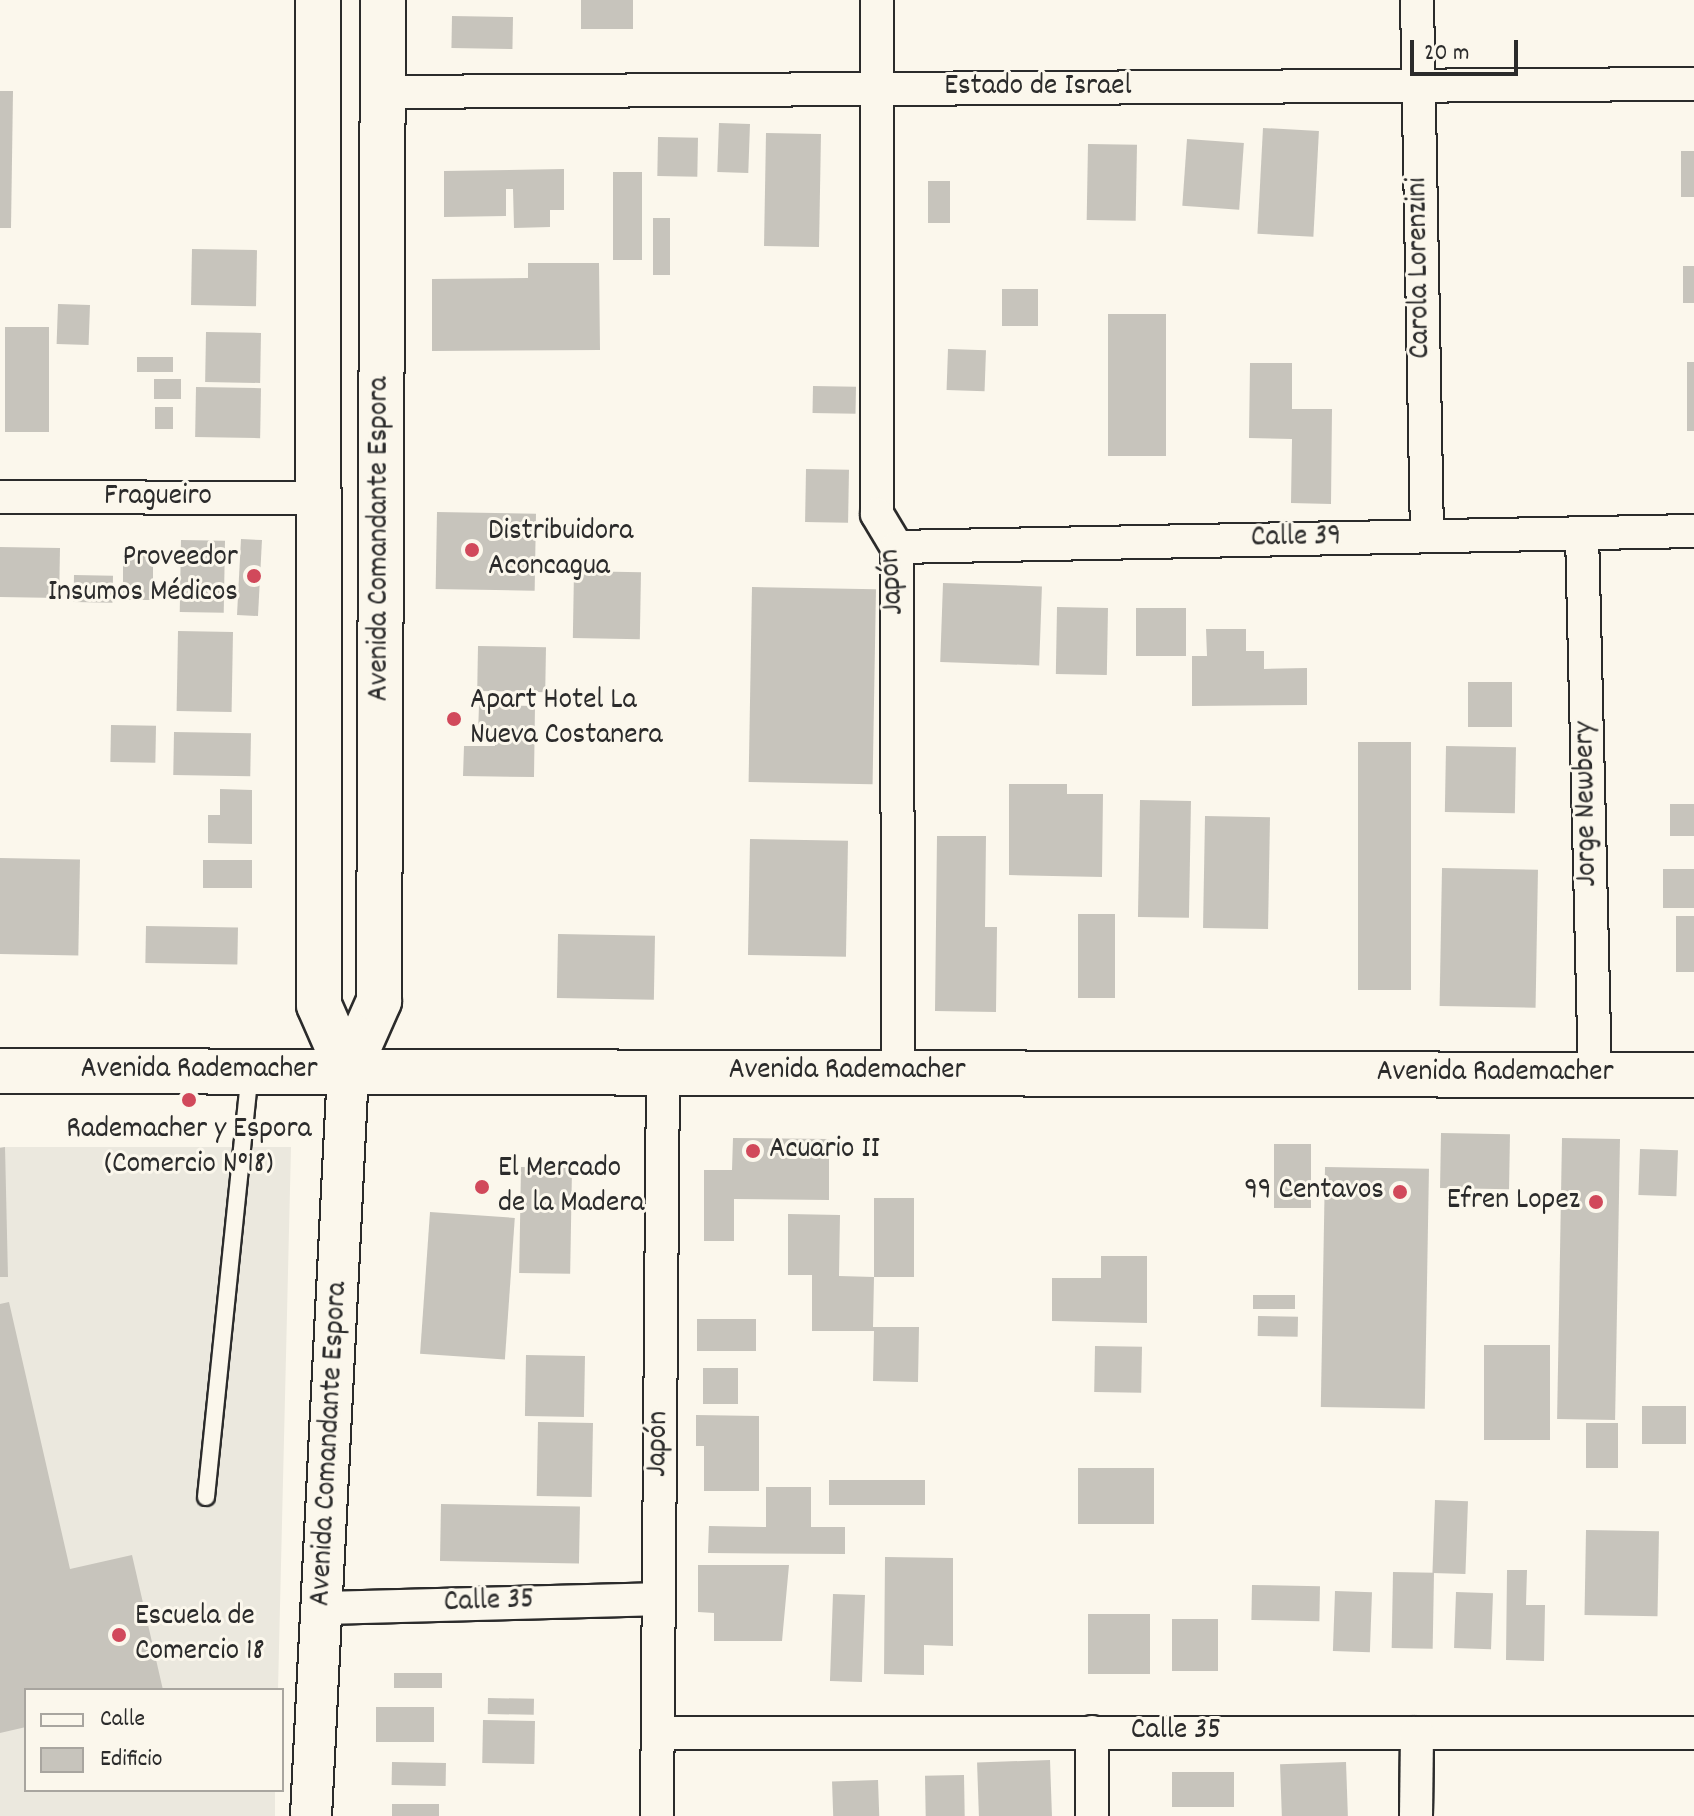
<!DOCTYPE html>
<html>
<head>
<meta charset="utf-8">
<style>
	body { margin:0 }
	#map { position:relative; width:1694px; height:1816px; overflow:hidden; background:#fbf7ec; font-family:Dekko,sans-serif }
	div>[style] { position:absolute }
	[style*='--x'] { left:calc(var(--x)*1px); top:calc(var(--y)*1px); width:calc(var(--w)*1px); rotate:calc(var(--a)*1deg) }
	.built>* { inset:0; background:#ebe8de }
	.building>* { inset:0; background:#c7c4bc; transform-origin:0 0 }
	.roads { filter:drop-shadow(2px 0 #2b2b2b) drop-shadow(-2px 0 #2b2b2b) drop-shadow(0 2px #2b2b2b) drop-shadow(0 -2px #2b2b2b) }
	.service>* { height:16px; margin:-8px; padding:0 8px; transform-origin:8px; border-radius:8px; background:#fbf7ec }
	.minor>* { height:32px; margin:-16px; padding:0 16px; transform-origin:16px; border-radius:16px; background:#fbf7ec }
	.tertiary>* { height:40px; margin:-20px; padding:0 20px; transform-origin:20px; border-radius:20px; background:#fbf7ec }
	.secondary>* { height:44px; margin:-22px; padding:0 22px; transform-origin:22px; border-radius:22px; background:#fbf7ec }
	.primary>* { height:44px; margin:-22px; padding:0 22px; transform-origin:22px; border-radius:22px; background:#fbf7ec }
	.dots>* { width:22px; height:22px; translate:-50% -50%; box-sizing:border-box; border:4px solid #fbf7ec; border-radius:50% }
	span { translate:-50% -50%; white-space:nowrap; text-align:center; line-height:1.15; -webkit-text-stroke:6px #fbf7ec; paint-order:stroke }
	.street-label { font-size:30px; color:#2b2b2b }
	.poi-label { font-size:30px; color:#2b2b2b }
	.left { translate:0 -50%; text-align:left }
	.right { translate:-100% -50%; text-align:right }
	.legend { position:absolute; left:24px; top:1688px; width:260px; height:104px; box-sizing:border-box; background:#fbf7ec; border:2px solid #a8a59f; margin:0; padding:10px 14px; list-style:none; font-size:24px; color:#2b2b2b }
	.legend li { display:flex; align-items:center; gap:16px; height:40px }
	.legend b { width:40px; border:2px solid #a8a59f }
	.scale { position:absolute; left:1410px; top:40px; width:108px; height:36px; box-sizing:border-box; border:4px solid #2b2b2b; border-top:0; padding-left:10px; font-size:24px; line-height:28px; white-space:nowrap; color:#2b2b2b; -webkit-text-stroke:6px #fbf7ec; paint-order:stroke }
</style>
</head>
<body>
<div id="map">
	<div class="built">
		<div style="clip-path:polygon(0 1147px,291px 1147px,278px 1690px,26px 1690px,26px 1790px,275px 1790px,275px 1816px,0 1816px)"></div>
	</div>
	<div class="building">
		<div style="left:581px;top:0;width:52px;height:29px"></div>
		<div style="left:452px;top:16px;width:61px;height:32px;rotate:1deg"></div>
		<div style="clip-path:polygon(0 91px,13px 91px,11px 228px,0 228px)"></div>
		<div style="left:719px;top:123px;width:31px;height:49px;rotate:2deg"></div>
		<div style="left:1263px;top:128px;width:56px;height:106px;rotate:3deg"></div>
		<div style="left:766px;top:133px;width:55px;height:113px;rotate:1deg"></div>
		<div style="left:658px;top:137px;width:40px;height:39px;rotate:1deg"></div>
		<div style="left:1187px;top:139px;width:57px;height:67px;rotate:4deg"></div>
		<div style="left:1088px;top:144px;width:49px;height:76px;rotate:1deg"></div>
		<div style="left:1681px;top:151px;width:13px;height:46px"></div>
		<div style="clip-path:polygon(564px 169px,564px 210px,550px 210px,550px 227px,514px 228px,513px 189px,506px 189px,506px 216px,444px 217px,444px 171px)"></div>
		<div style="left:613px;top:172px;width:29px;height:88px"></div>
		<div style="left:928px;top:181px;width:22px;height:42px"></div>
		<div style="left:653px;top:218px;width:17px;height:57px"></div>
		<div style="left:192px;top:249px;width:65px;height:56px;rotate:1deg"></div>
		<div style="clip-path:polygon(528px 263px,599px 263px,600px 350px,432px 351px,432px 279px,528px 278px)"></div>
		<div style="left:1683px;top:266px;width:11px;height:37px"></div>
		<div style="left:1002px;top:289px;width:36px;height:37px"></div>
		<div style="left:58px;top:304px;width:32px;height:40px;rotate:2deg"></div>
		<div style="left:1108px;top:314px;width:58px;height:142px"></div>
		<div style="left:5px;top:327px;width:44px;height:105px"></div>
		<div style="left:206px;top:332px;width:55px;height:50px;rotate:1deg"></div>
		<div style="left:948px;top:349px;width:38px;height:41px;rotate:2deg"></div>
		<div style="left:137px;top:357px;width:36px;height:15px"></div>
		<div style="left:1687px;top:362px;width:7px;height:69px"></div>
		<div style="clip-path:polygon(1250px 363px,1292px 363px,1292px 409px,1332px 409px,1331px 504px,1291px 503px,1292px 439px,1249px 438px)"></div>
		<div style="left:154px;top:379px;width:27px;height:20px"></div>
		<div style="left:813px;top:386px;width:43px;height:27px;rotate:1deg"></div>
		<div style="left:196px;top:387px;width:65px;height:50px;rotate:1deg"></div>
		<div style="left:155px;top:407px;width:18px;height:22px"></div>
		<div style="left:806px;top:469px;width:43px;height:53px;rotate:1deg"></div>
		<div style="left:437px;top:512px;width:99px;height:77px;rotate:1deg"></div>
		<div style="left:241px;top:539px;width:21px;height:76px;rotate:3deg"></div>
		<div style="left:181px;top:540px;width:44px;height:72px;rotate:1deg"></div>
		<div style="left:0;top:547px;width:60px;height:50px;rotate:1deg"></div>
		<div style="left:123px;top:553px;width:30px;height:47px"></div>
		<div style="left:574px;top:571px;width:67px;height:67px;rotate:1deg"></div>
		<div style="left:74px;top:575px;width:39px;height:27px;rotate:1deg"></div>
		<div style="left:943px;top:583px;width:99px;height:79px;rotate:2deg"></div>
		<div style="left:752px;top:587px;width:124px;height:195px;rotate:1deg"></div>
		<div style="left:1057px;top:607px;width:51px;height:67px;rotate:1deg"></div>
		<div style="left:1136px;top:608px;width:50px;height:48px"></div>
		<div style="clip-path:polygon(1206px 629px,1246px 629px,1246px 651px,1264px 651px,1264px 669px,1307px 668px,1307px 705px,1192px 706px,1192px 656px,1207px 656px)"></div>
		<div style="left:178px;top:631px;width:55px;height:80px;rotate:1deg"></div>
		<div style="left:478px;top:646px;width:68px;height:45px;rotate:1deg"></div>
		<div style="left:1468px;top:682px;width:44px;height:45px"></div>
		<div style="clip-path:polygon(479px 705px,535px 706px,534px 777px,463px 776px,464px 746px,495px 746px,496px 735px,478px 734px)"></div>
		<div style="left:111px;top:725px;width:45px;height:37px;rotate:1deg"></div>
		<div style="left:174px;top:732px;width:77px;height:43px;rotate:1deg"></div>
		<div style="left:1358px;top:742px;width:53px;height:248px"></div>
		<div style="left:1446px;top:746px;width:70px;height:66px;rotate:1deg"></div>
		<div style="clip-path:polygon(1009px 784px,1067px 784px,1067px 794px,1103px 794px,1102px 877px,1009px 875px)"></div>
		<div style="clip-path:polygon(220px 789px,252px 790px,252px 844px,208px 843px,208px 815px,220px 815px)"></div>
		<div style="left:1140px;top:800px;width:51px;height:117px;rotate:1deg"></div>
		<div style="left:1670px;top:804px;width:24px;height:32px"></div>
		<div style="left:1205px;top:816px;width:65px;height:112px;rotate:1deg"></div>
		<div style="clip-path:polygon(937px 836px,986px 836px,985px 927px,997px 927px,996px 1012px,935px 1011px)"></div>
		<div style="left:750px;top:839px;width:98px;height:116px;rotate:1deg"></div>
		<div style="left:0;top:858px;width:80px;height:96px;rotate:1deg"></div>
		<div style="left:203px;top:860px;width:49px;height:28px"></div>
		<div style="left:1442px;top:868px;width:96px;height:138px;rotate:1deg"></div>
		<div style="left:1694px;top:869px;width:39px;height:31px;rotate:90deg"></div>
		<div style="left:1078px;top:914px;width:37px;height:84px"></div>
		<div style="left:1694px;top:916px;width:56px;height:18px;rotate:90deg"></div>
		<div style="left:146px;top:926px;width:92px;height:37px;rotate:1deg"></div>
		<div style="left:558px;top:934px;width:97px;height:64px;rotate:1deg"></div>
		<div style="left:1441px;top:1133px;width:69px;height:55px;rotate:1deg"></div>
		<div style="clip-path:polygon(733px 1138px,829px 1139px,829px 1200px,734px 1199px,734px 1241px,704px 1241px,704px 1170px,732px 1170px)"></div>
		<div style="left:1562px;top:1138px;width:58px;height:281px;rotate:1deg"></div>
		<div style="left:1274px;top:1144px;width:37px;height:64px"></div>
		<div style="clip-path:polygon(5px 1147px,8px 1277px,0 1277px,0 1148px)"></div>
		<div style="left:1640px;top:1149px;width:38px;height:46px;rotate:2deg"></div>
		<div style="left:521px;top:1167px;width:51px;height:106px;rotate:1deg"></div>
		<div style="left:1325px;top:1167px;width:104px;height:240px;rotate:1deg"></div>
		<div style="left:874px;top:1198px;width:40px;height:79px"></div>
		<div style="left:430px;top:1212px;width:85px;height:142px;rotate:4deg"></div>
		<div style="clip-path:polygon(788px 1214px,840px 1215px,839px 1276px,874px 1277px,873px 1327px,919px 1327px,918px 1382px,873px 1381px,874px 1331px,812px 1331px,812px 1275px,788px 1275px)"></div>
		<div style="clip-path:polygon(1101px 1256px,1147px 1256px,1147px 1323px,1052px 1321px,1052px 1278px,1101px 1278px)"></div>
		<div style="left:1253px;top:1295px;width:42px;height:14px"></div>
		<div style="clip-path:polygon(9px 1302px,70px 1569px,132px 1555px,163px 1690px,26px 1690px,26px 1727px,0 1733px,0 1304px)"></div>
		<div style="left:1258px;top:1316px;width:40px;height:20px;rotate:1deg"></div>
		<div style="left:697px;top:1319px;width:59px;height:32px"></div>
		<div style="left:1484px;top:1345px;width:66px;height:95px"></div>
		<div style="left:1095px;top:1346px;width:47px;height:46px;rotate:1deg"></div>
		<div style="left:526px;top:1355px;width:59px;height:61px;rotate:1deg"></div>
		<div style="left:703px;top:1368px;width:35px;height:36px"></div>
		<div style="left:1642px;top:1406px;width:44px;height:38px"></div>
		<div style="clip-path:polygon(696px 1415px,759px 1416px,759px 1491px,704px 1491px,704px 1446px,696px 1446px)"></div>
		<div style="left:538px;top:1422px;width:55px;height:74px;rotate:1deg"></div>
		<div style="left:1586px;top:1423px;width:32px;height:45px"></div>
		<div style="left:1078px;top:1468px;width:76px;height:56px"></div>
		<div style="left:829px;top:1480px;width:96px;height:25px"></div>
		<div style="clip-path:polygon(766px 1487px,811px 1487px,811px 1527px,845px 1527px,845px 1554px,708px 1553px,709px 1526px,766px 1527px)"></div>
		<div style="left:1435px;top:1500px;width:33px;height:73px;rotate:2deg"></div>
		<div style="left:441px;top:1504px;width:139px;height:57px;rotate:1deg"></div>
		<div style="left:1586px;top:1530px;width:73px;height:85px;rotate:1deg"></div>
		<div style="clip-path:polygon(885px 1557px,953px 1558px,953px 1646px,924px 1645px,924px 1675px,884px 1674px)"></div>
		<div style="clip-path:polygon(698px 1565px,789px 1565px,782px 1641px,714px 1641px,714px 1613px,698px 1612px)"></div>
		<div style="clip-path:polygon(1507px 1570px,1527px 1570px,1526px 1605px,1545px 1605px,1544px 1661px,1506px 1660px)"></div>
		<div style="left:1393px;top:1572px;width:41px;height:76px;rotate:1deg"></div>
		<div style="left:1252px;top:1585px;width:68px;height:35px;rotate:1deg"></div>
		<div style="left:1335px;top:1591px;width:37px;height:60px;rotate:2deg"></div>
		<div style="left:1456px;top:1592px;width:37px;height:56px;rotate:2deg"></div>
		<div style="left:833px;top:1594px;width:32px;height:87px;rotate:2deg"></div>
		<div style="left:1088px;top:1614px;width:62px;height:60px"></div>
		<div style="left:1172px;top:1619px;width:46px;height:52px"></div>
		<div style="left:394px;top:1673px;width:48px;height:15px"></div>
		<div style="left:488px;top:1698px;width:46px;height:16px;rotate:1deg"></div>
		<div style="left:376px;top:1707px;width:58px;height:35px"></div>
		<div style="left:483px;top:1720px;width:52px;height:43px;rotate:1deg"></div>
		<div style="left:1050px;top:1760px;width:56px;height:73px;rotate:88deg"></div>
		<div style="left:392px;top:1762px;width:54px;height:23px;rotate:1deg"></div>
		<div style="left:1346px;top:1762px;width:54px;height:66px;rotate:88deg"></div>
		<div style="left:1234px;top:1772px;width:35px;height:62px;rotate:90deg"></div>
		<div style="left:964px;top:1775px;width:41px;height:39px;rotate:89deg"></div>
		<div style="left:878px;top:1780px;width:36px;height:46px;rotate:88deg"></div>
		<div style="left:392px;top:1804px;width:47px;height:12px"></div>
	</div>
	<div class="roads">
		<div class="service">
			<div style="--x:206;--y:1497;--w:426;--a:-84.1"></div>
		</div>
		<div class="minor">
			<div style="--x:877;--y:0;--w:514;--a:90"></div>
			<div style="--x:877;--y:514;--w:39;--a:59"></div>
			<div style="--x:897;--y:547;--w:525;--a:89.89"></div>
			<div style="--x:1417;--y:0;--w:536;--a:88.93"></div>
			<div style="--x:383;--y:92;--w:1311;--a:-0.35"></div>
			<div style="--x:0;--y:497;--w:316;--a:0.2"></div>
			<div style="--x:1582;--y:533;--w:542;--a:88.63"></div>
			<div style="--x:897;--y:547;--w:797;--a:-1.15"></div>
			<div style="--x:322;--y:1608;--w:335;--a:-1.5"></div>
			<div style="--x:1092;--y:1732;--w:84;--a:90"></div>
			<div style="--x:658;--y:1733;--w:1036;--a:0"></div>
			<div style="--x:657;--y:1816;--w:744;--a:-89.54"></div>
			<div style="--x:1416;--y:1816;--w:83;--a:-89.3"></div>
		</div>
		<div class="tertiary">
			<div style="--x:311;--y:1816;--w:746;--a:-87.16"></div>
		</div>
		<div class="secondary">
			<div style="--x:318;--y:0;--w:1005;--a:89.94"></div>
			<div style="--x:319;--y:1005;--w:72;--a:66.3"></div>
			<div style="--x:348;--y:1071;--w:77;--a:-66.1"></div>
			<div style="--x:379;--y:1001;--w:1001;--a:-89.77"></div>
		</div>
		<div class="primary">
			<div style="--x:0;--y:1071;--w:1694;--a:0.14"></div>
		</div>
	</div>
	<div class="dots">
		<div style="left:472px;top:550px;background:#d1495b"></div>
		<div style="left:254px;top:576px;background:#d1495b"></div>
		<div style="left:454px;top:719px;background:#d1495b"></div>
		<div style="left:189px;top:1100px;background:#d1495b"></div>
		<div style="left:753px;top:1151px;background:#d1495b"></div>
		<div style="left:482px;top:1187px;background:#d1495b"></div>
		<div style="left:1400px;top:1192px;background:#d1495b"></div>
		<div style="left:1596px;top:1202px;background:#d1495b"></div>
		<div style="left:119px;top:1635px;background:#d1495b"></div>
	</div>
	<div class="street-label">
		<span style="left:1038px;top:88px">Estado de Israel</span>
		<span style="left:1421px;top:268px;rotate:-91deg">Carola Lorenzini</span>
		<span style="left:158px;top:498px">Fragueiro</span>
		<span style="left:381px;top:539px;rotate:-90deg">Avenida Comandante Espora</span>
		<span style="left:1296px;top:539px;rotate:-1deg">Calle 39</span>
		<span style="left:894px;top:582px;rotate:-94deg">Japón</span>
		<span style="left:1588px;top:804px;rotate:-91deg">Jorge Newbery</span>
		<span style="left:199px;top:1071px">Avenida Rademacher</span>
		<span style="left:847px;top:1072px">Avenida Rademacher</span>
		<span style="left:1495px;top:1074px">Avenida Rademacher</span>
		<span style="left:331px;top:1444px;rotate:-87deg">Avenida Comandante Espora</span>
		<span style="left:660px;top:1444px;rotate:-89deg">Japón</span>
		<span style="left:489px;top:1603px;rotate:-2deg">Calle 35</span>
		<span style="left:1176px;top:1732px">Calle 35</span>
	</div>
	<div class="poi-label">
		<span class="left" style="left:488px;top:550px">Distribuidora<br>Aconcagua</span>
		<span class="right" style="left:238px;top:576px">Proveedor<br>Insumos Médicos</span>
		<span class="left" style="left:470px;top:719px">Apart Hotel La<br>Nueva Costanera</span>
		<span style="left:189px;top:1148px">Rademacher y Espora<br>(Comercio N°18)</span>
		<span class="left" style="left:769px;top:1151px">Acuario II</span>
		<span class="left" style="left:498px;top:1187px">El Mercado<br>de la Madera</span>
		<span class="right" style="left:1384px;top:1192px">99 Centavos</span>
		<span class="right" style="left:1580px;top:1202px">Efren Lopez</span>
		<span class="left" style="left:135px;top:1635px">Escuela de<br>Comercio 18</span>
	</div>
	<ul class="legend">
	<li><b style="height:10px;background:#fbf7ec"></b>Calle</li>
	<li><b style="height:22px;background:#c7c4bc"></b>Edificio</li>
	</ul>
	<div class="scale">20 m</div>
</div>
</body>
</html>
